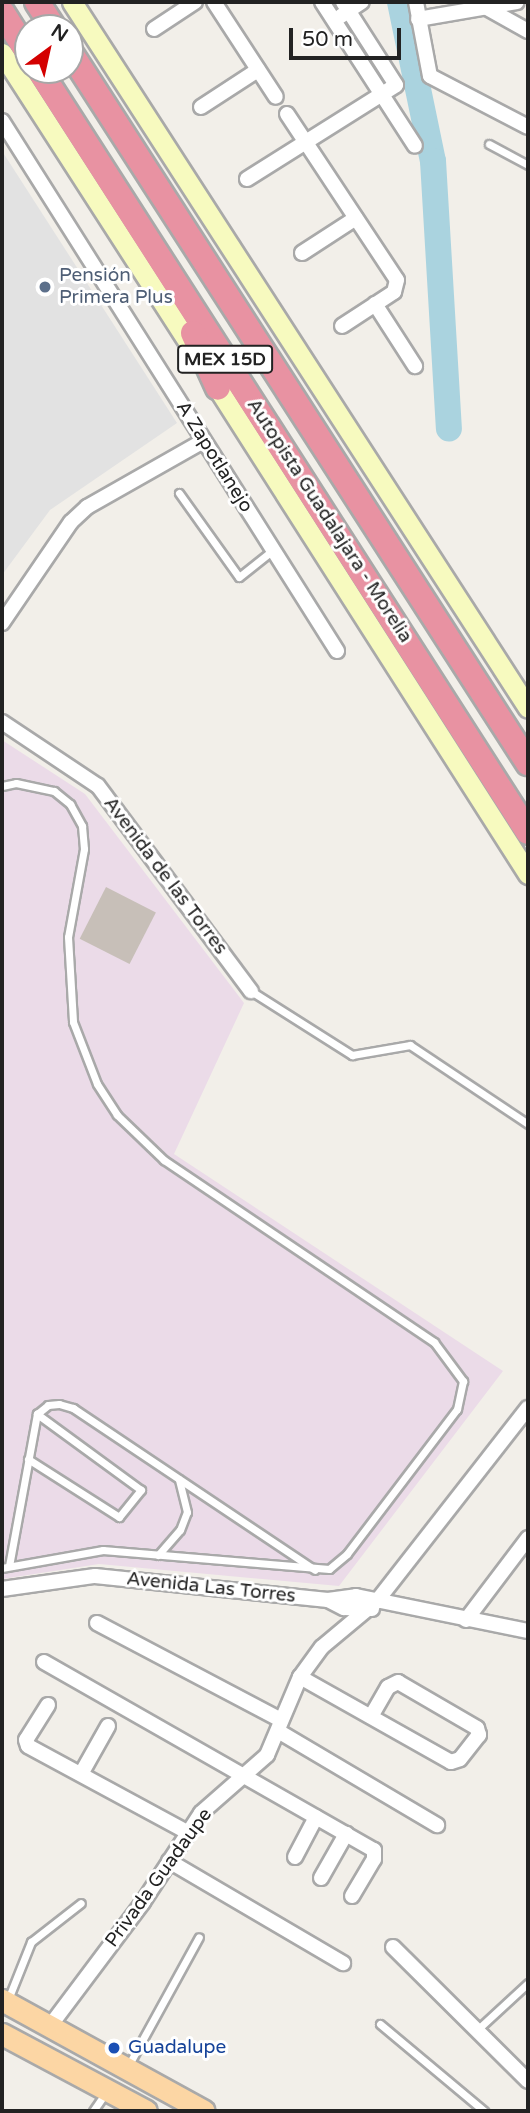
<!DOCTYPE html>
<html>
<head>
<meta charset="utf-8">
<style>
	body { margin:0 }
	#map { position:relative; width:530px; height:2113px; overflow:hidden; background:#f2efe9; font-family:"Varela Round",sans-serif }
	div>[style] { position:absolute }
	[style*='--x'] { left:calc(var(--x)*1px); top:calc(var(--y)*1px); width:calc(var(--w)*1px); rotate:calc(var(--a)*1deg) }
	.industrial>* { inset:0; background:#ebdbe8 }
	.parking>* { inset:0; background:#e2e2e2 }
	.river>* { height:26px; margin:-13px; padding:0 13px; transform-origin:13px; border-radius:13px; background:#aad3df }
	.building>* { inset:0; background:#c7bfb8; transform-origin:0 0 }
	.roads { filter:drop-shadow(2px 0 #a9a9a9) drop-shadow(-2px 0 #a9a9a9) drop-shadow(0 2px #a9a9a9) drop-shadow(0 -2px #a9a9a9) }
	.lane>* { height:7px; margin:-3.5px; padding:0 3.5px; transform-origin:3.5px; border-radius:3.5px; background:#fff }
	.street>* { height:14px; margin:-7px; padding:0 7px; transform-origin:7px; border-radius:7px; background:#fff }
	.secondary>* { height:19px; margin:-9.5px; padding:0 9.5px; transform-origin:9.5px; border-radius:9.5px; background:#f7fabf }
	.primary>* { height:21px; margin:-10.5px; padding:0 10.5px; transform-origin:10.5px; border-radius:10.5px; background:#fcd6a4 }
	.highway>* { height:24px; margin:-12px; padding:0 12px; transform-origin:12px; border-radius:12px; background:#e892a2 }
	.dots>* { width:19px; height:19px; translate:-50% -50%; box-sizing:border-box; border:4px solid #fff; border-radius:50% }
	span { translate:-50% -50%; white-space:nowrap; text-align:center; line-height:1.15; -webkit-text-stroke:6px #fff; paint-order:stroke }
	.shield-label span { padding:2px 5px; background:#fff; border:2px solid; border-radius:5px; -webkit-text-stroke-width:0 }
	.shield-label { font-size:18px; color:#222; font-weight:700 }
	.service-label { font-size:19px; color:#4e5e75 }
	.left { translate:0 -50%; text-align:left }
	.street-label { font-size:19px; color:#222 }
	.transit-label { font-size:19px; color:#164399 }
	.frame { position:absolute; inset:0; border:4px solid #222; pointer-events:none }
	.north { position:absolute; left:14px; top:14px; width:70px; height:70px; box-sizing:border-box; background:#fff; border:2px solid #a7a7a7; border-radius:50%; rotate:33deg; font-size:19px; font-weight:700; line-height:28px; text-align:center; color:#222 }
	.north::after { content:''; display:block; margin:auto; width:24px; height:32px; background:#d40000; clip-path:polygon(50% 0,100% 100%,50% 72%,0 100%) }
	.scale { position:absolute; left:289px; top:28px; width:112px; height:32px; box-sizing:border-box; border:4px solid #222; border-top:0; padding-left:9px; font-size:21px; line-height:24px; white-space:nowrap; color:#222; -webkit-text-stroke:5px #fff; paint-order:stroke }
</style>
</head>
<body>
<div id="map">
	<div class="industrial">
		<div style="clip-path:polygon(2px 740px,85px 794px,244px 1003px,174px 1154px,503px 1371px,339px 1586px,99px 1564px,2px 1579px)"></div>
	</div>
	<div class="parking">
		<div style="clip-path:polygon(2px 151px,177px 423px,50px 510px,2px 575px)"></div>
	</div>
	<div class="river">
		<div style="--x:400;--y:2;--w:162;--a:78.3"></div>
		<div style="--x:433;--y:161;--w:268;--a:86.6"></div>
	</div>
	<div class="building">
		<div style="left:106px;top:887px;width:56px;height:58px;rotate:27deg"></div>
	</div>
	<div class="roads">
		<div class="lane">
			<div style="--x:489;--y:144;--w:44;--a:28.3"></div>
			<div style="--x:179;--y:493;--w:103;--a:54.5"></div>
			<div style="--x:239;--y:577;--w:43;--a:-38.5"></div>
			<div style="--x:2;--y:786;--w:14;--a:-12"></div>
			<div style="--x:16;--y:783;--w:39;--a:12"></div>
			<div style="--x:54;--y:791;--w:21;--a:39"></div>
			<div style="--x:70;--y:804;--w:25;--a:61"></div>
			<div style="--x:82;--y:826;--w:23;--a:85"></div>
			<div style="--x:84;--y:849;--w:89;--a:100.3"></div>
			<div style="--x:68;--y:937;--w:85;--a:86.6"></div>
			<div style="--x:73;--y:1022;--w:66;--a:68.8"></div>
			<div style="--x:97;--y:1084;--w:37;--a:57"></div>
			<div style="--x:117;--y:1115;--w:65;--a:43.8"></div>
			<div style="--x:164;--y:1160;--w:326;--a:34"></div>
			<div style="--x:434;--y:1342;--w:49;--a:53.4"></div>
			<div style="--x:463;--y:1381;--w:29;--a:102"></div>
			<div style="--x:457;--y:1409;--w:182;--a:127.2"></div>
			<div style="--x:347;--y:1554;--w:23;--a:140"></div>
			<div style="--x:329;--y:1569;--w:227;--a:-175.2"></div>
			<div style="--x:103;--y:1550;--w:103;--a:169.9"></div>
			<div style="--x:251;--y:991;--w:120;--a:32.4"></div>
			<div style="--x:352;--y:1055;--w:59;--a:-9.8"></div>
			<div style="--x:410;--y:1045;--w:142;--a:33.8"></div>
			<div style="--x:28;--y:1459;--w:108;--a:32.5"></div>
			<div style="--x:119;--y:1517;--w:35;--a:-51"></div>
			<div style="--x:141;--y:1490;--w:129;--a:-143.8"></div>
			<div style="--x:158;--y:1555;--w:33;--a:-49"></div>
			<div style="--x:180;--y:1530;--w:19;--a:-69"></div>
			<div style="--x:187;--y:1512;--w:34;--a:-104"></div>
			<div style="--x:9;--y:1566;--w:155;--a:-79.6"></div>
			<div style="--x:37;--y:1414;--w:14;--a:-39"></div>
			<div style="--x:48;--y:1405;--w:11;--a:-5"></div>
			<div style="--x:59;--y:1404;--w:15;--a:16"></div>
			<div style="--x:73;--y:1408;--w:291;--a:33.8"></div>
			<div style="--x:7;--y:2002;--w:65;--a:-68.2"></div>
			<div style="--x:31;--y:1942;--w:63;--a:-38"></div>
			<div style="--x:380;--y:2024;--w:136;--a:39.9"></div>
			<div style="--x:477;--y:2030;--w:69;--a:-42.7"></div>
			<div style="--x:127;--y:2068;--w:149;--a:-61.2"></div>
			<div style="--x:93;--y:2111;--w:21;--a:-55"></div>
		</div>
		<div class="street">
			<div style="--x:214;--y:2;--w:113;--a:56.9"></div>
			<div style="--x:322;--y:2;--w:171;--a:57.1"></div>
			<div style="--x:416;--y:2;--w:75;--a:79.3"></div>
			<div style="--x:430;--y:76;--w:110;--a:27.5"></div>
			<div style="--x:485;--y:7;--w:49;--a:29.2"></div>
			<div style="--x:341;--y:16;--w:25;--a:-34"></div>
			<div style="--x:418;--y:19;--w:100;--a:-9.7"></div>
			<div style="--x:154;--y:29;--w:49;--a:-33.4"></div>
			<div style="--x:201;--y:107;--w:68;--a:-33"></div>
			<div style="--x:287;--y:114;--w:199;--a:56.5"></div>
			<div style="--x:397;--y:280;--w:12;--a:104"></div>
			<div style="--x:394;--y:292;--w:62;--a:146.8"></div>
			<div style="--x:2;--y:121;--w:627;--a:57.7"></div>
			<div style="--x:247;--y:179;--w:176;--a:-32.2"></div>
			<div style="--x:396;--y:85;--w:98;--a:-122.6"></div>
			<div style="--x:302;--y:253;--w:64;--a:-32.9"></div>
			<div style="--x:375;--y:304;--w:74;--a:57.2"></div>
			<div style="--x:2;--y:623;--w:122;--a:-55.7"></div>
			<div style="--x:71;--y:522;--w:22;--a:-43"></div>
			<div style="--x:87;--y:507;--w:133;--a:-29.6"></div>
			<div style="--x:2;--y:722;--w:115;--a:33.7"></div>
			<div style="--x:98;--y:786;--w:256;--a:53.3"></div>
			<div style="--x:2;--y:1589;--w:94;--a:-8"></div>
			<div style="--x:95;--y:1576;--w:234;--a:5.9"></div>
			<div style="--x:328;--y:1600;--w:28;--a:-8"></div>
			<div style="--x:356;--y:1596;--w:176;--a:11.5"></div>
			<div style="--x:328;--y:1600;--w:18;--a:27"></div>
			<div style="--x:344;--y:1608;--w:28;--a:2"></div>
			<div style="--x:466;--y:1620;--w:103;--a:-52.9"></div>
			<div style="--x:97;--y:1623;--w:208;--a:27.8"></div>
			<div style="--x:44;--y:1662;--w:380;--a:29.7"></div>
			<div style="--x:374;--y:1850;--w:9;--a:90"></div>
			<div style="--x:374;--y:1859;--w:43;--a:120.7"></div>
			<div style="--x:300;--y:1677;--w:173;--a:29.4"></div>
			<div style="--x:451;--y:1762;--w:9;--a:-18"></div>
			<div style="--x:460;--y:1759;--w:31;--a:-52"></div>
			<div style="--x:479;--y:1735;--w:7;--a:-106"></div>
			<div style="--x:477;--y:1728;--w:91;--a:-149.8"></div>
			<div style="--x:398;--y:1682;--w:11;--a:153"></div>
			<div style="--x:388;--y:1687;--w:34;--a:120"></div>
			<div style="--x:48;--y:1705;--w:41;--a:122.2"></div>
			<div style="--x:26;--y:1740;--w:6;--a:72"></div>
			<div style="--x:28;--y:1746;--w:181;--a:28.4"></div>
			<div style="--x:278;--y:1731;--w:185;--a:30.6"></div>
			<div style="--x:81;--y:1774;--w:55;--a:-60.6"></div>
			<div style="--x:295;--y:1857;--w:45;--a:-62.3"></div>
			<div style="--x:169;--y:1861;--w:202;--a:30.4"></div>
			<div style="--x:321;--y:1878;--w:51;--a:-60.4"></div>
			<div style="--x:393;--y:1947;--w:190;--a:44.8"></div>
			<div style="--x:50;--y:2026;--w:155;--a:-53.1"></div>
			<div style="--x:143;--y:1902;--w:106;--a:-56.9"></div>
			<div style="--x:201;--y:1813;--w:88;--a:-41.3"></div>
			<div style="--x:267;--y:1755;--w:85;--a:-67.1"></div>
			<div style="--x:300;--y:1677;--w:37;--a:-54"></div>
			<div style="--x:322;--y:1647;--w:72;--a:-39.9"></div>
			<div style="--x:377;--y:1601;--w:245;--a:-52"></div>
		</div>
		<div class="secondary">
			<div style="--x:72;--y:2;--w:840;--a:57.14"></div>
			<div style="--x:2;--y:53;--w:354;--a:57.2"></div>
			<div style="--x:210;--y:376;--w:591;--a:57.44"></div>
		</div>
		<div class="primary">
			<div style="--x:2;--y:2000;--w:230;--a:28.8"></div>
			<div style="--x:2;--y:2034;--w:163;--a:28.1"></div>
		</div>
		<div class="highway">
			<div style="--x:37;--y:2;--w:31;--a:57"></div>
			<div style="--x:2;--y:12;--w:49;--a:57.6"></div>
			<div style="--x:70;--y:52;--w:846;--a:57.21"></div>
			<div style="--x:39;--y:70;--w:905;--a:57.31"></div>
			<div style="--x:193;--y:333;--w:60;--a:65.6"></div>
		</div>
	</div>
	<div class="dots">
		<div style="left:45px;top:287px;background:#5c6f8a"></div>
		<div style="left:114px;top:2048px;background:#1a4fb4"></div>
	</div>
	<div class="shield-label">
		<span style="left:225px;top:359px">MEX 15D</span>
	</div>
	<div class="service-label">
		<span class="left" style="left:59px;top:287px">Pensión<br>Primera Plus</span>
	</div>
	<div class="street-label">
		<span style="left:214px;top:457px;rotate:58deg">A Zapotlanejo</span>
		<span style="left:329px;top:521px;rotate:57deg">Autopista Guadalajara - Morelia</span>
		<span style="left:165px;top:876px;rotate:53deg">Avenida de las Torres</span>
		<span style="left:211px;top:1588px;rotate:6deg">Avenida Las Torres</span>
		<span style="left:159px;top:1878px;rotate:-54deg">Privada Guadaupe</span>
	</div>
	<div class="transit-label">
		<span class="left" style="left:128px;top:2048px">Guadalupe</span>
	</div>
	<div class="frame"></div>
	<div class="north">N</div>
	<div class="scale">50 m</div>
</div>
</body>
</html>
